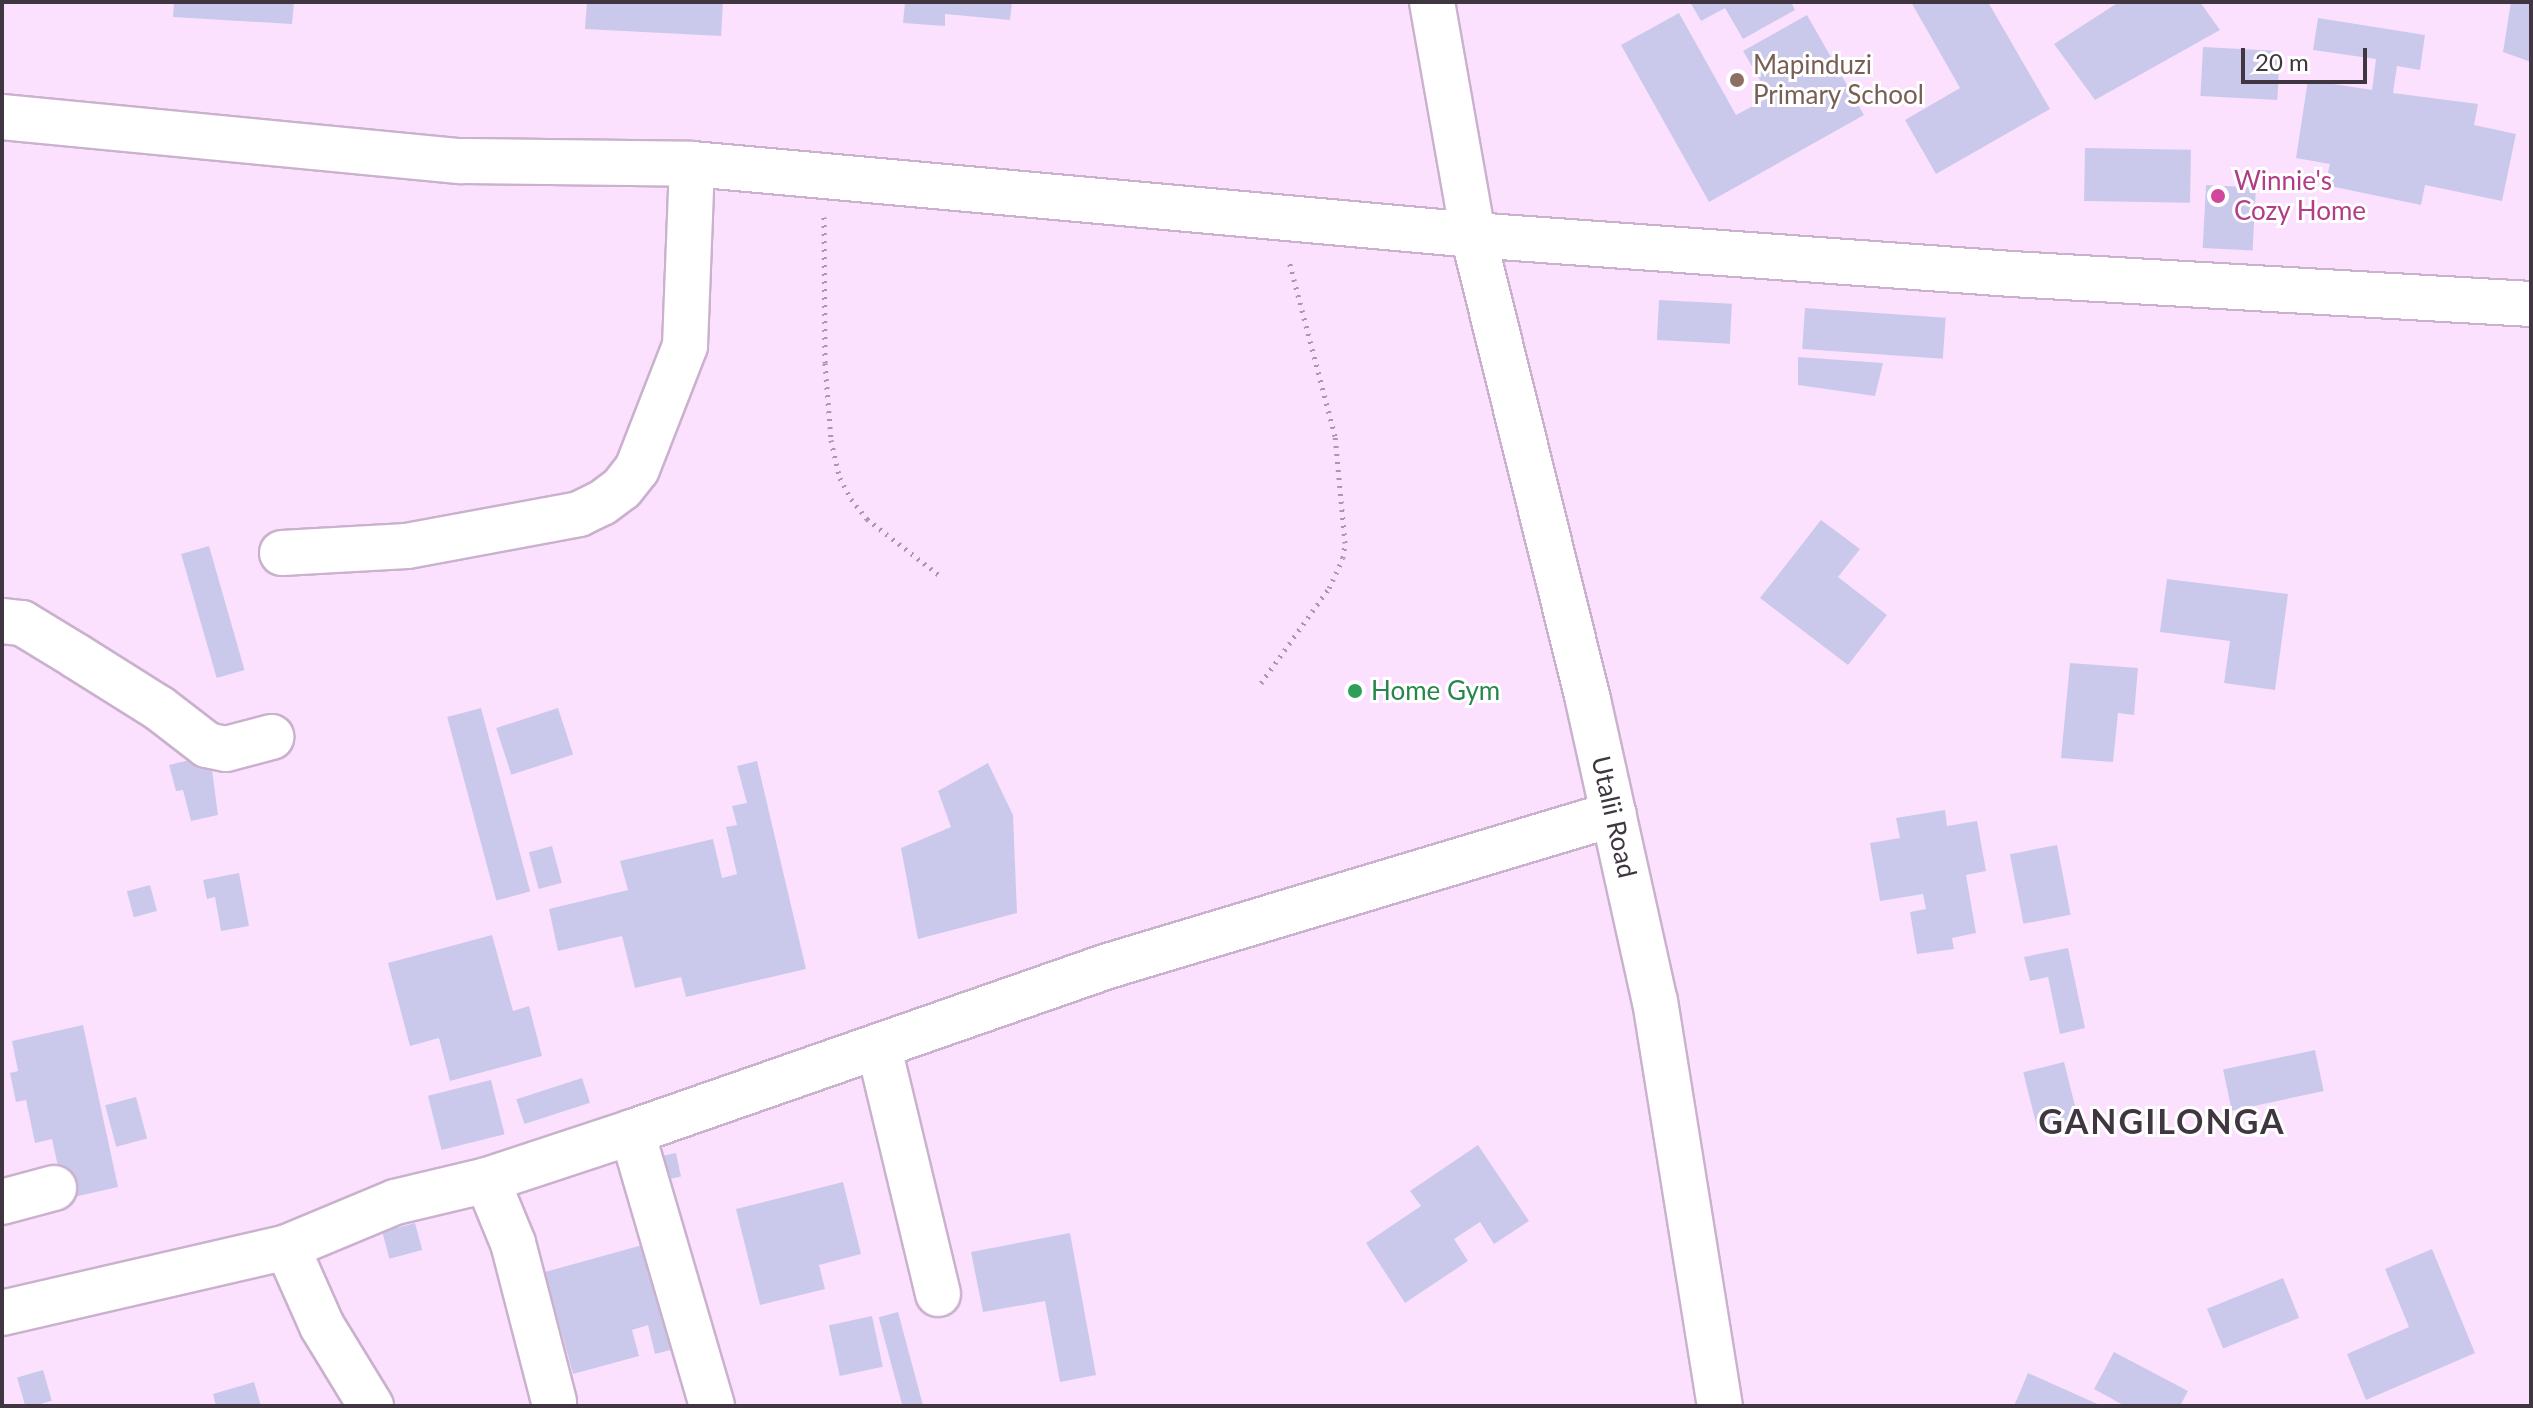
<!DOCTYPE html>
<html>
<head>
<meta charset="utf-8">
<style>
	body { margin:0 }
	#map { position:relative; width:2533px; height:1408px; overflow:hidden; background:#fbe1fe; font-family:Lato,sans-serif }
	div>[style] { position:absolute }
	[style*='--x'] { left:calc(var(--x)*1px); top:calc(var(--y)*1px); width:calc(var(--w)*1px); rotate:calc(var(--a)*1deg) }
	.building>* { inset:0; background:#cbc9eb; transform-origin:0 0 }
	.path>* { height:5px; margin-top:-2.5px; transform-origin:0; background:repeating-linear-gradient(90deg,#aa97ac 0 2px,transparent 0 8px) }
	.roads { filter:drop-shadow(2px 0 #cab1cd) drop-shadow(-2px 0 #cab1cd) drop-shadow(0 2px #cab1cd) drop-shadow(0 -2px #cab1cd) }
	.minor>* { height:44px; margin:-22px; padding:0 22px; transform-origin:22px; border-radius:22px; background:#fff }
	.dots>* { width:22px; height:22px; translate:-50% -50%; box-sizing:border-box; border:4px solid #fff; border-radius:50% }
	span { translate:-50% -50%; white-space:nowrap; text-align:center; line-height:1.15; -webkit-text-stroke:6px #fff; paint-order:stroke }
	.education-label { font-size:26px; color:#785e54 }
	.left { translate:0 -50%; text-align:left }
	.hotel-label { font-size:26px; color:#b23c85 }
	.leisure-label { font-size:26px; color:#27864d }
	.street-label { font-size:26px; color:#403641 }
	.district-label { font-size:34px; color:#403641; font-weight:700; letter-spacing:2px }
	.frame { position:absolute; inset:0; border:4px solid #403641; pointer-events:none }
	.scale { position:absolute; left:2241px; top:48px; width:126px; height:36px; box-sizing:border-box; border:4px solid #403641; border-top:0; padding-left:10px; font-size:24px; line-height:28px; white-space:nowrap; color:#403641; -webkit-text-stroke:6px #fff; paint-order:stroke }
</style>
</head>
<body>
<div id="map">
	<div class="building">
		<div style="clip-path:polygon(174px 2px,294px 2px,292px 24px,173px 17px)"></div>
		<div style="clip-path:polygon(587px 2px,723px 2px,721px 36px,585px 29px)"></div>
		<div style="clip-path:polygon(905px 2px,1012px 2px,1010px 20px,945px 14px,945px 26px,903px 23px)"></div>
		<div style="clip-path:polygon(1690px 2px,1791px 2px,1795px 10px,1743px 39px,1725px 8px,1701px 21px)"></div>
		<div style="clip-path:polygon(1911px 2px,1988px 2px,2050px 109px,1936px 174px,1905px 120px,1960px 88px)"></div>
		<div style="clip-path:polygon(2119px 2px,2200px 2px,2220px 30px,2095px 100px,2054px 44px)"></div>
		<div style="clip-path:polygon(2511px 2px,2531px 2px,2531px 62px,2503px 52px)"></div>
		<div style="clip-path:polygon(1679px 13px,1736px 115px,1770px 97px,1743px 51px,1807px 15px,1864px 115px,1709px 202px,1621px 45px)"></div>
		<div style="clip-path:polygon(2318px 18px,2425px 35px,2420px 70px,2397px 66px,2393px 93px,2478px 104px,2474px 125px,2516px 134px,2502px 201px,2425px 185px,2421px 205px,2325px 185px,2330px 164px,2296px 158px,2308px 80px,2372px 90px,2376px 59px,2313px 50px)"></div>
		<div style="left:2203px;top:47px;width:77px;height:49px;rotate:3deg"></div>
		<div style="left:2085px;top:148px;width:106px;height:53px;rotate:1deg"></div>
		<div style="left:2206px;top:185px;width:50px;height:63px;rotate:3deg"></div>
		<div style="left:1659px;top:300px;width:73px;height:40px;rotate:3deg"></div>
		<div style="left:1805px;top:308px;width:141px;height:41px;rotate:4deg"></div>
		<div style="clip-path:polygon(1798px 357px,1883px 363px,1875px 396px,1798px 385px)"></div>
		<div style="clip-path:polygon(1821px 520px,1860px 549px,1838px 577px,1887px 615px,1848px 665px,1760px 598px)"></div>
		<div style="left:209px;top:546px;width:129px;height:29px;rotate:74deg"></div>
		<div style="clip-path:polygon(2167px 579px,2288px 594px,2275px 690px,2224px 683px,2230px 641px,2160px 632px)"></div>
		<div style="clip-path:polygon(2070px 663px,2138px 668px,2134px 715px,2118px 713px,2113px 762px,2061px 758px)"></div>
		<div style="left:481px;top:708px;width:190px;height:35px;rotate:75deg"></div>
		<div style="left:558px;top:708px;width:49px;height:65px;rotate:72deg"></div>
		<div style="clip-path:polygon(210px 755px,218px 815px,191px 821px,183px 790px,176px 791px,169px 765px)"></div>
		<div style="clip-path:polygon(757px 761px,806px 969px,686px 997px,681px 977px,635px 988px,622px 936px,558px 951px,549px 909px,628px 890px,620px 861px,713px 839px,722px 878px,737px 874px,726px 827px,737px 825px,732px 806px,747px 803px,737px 766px)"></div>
		<div style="clip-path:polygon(988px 763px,1013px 815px,1017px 913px,918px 939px,901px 848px,951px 827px,938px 791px)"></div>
		<div style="clip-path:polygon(1945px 810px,1947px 826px,1977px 821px,1986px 871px,1966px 875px,1976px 933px,1952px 938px,1954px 949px,1917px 954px,1910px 912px,1926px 909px,1923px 894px,1880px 901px,1870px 843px,1900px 838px,1896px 818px)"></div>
		<div style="left:2057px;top:845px;width:71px;height:48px;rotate:79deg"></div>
		<div style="left:552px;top:846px;width:38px;height:24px;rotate:75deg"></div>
		<div style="clip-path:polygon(239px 873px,249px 926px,221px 931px,215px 897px,207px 899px,203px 880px)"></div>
		<div style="left:150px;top:885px;width:27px;height:24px;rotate:75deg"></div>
		<div style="clip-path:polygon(492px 935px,513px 1011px,529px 1006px,542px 1056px,450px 1081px,439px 1038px,410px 1046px,388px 963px)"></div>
		<div style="clip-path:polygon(2068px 948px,2085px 1028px,2060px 1034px,2048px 977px,2030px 981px,2024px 957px)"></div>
		<div style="clip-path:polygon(83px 1025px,118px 1187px,65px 1199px,52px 1139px,35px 1143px,26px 1100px,16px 1102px,10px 1073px,18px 1071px,12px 1041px)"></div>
		<div style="left:2315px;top:1050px;width:42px;height:94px;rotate:78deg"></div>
		<div style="left:2064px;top:1062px;width:57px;height:42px;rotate:76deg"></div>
		<div style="left:582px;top:1078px;width:26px;height:69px;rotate:72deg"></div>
		<div style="left:491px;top:1080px;width:56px;height:65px;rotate:76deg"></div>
		<div style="left:136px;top:1097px;width:43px;height:32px;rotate:75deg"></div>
		<div style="clip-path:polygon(1478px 1145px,1529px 1221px,1494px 1244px,1480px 1222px,1454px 1239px,1468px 1261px,1405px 1303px,1366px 1243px,1421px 1206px,1410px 1191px)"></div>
		<div style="left:676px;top:1153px;width:24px;height:20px;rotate:78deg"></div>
		<div style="clip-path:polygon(843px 1182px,861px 1254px,819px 1265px,825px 1289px,760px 1305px,736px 1209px)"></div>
		<div style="left:415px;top:1223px;width:28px;height:34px;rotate:75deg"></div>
		<div style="clip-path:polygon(1070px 1233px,1096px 1375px,1060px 1382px,1045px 1301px,983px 1312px,971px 1252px)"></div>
		<div style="clip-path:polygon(657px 1241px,686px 1346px,655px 1354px,648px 1325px,632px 1330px,639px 1356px,573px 1374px,545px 1272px)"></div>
		<div style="clip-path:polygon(2432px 1249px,2475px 1353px,2366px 1400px,2347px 1354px,2409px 1327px,2385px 1269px)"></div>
		<div style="left:2283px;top:1278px;width:43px;height:82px;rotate:68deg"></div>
		<div style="left:898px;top:1312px;width:98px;height:20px;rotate:75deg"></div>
		<div style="left:872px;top:1316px;width:52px;height:44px;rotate:78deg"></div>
		<div style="clip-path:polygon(2114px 1352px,2188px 1391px,2180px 1406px,2125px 1406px,2094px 1389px)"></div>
		<div style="left:43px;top:1370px;width:32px;height:27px;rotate:74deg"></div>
		<div style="clip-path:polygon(2028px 1373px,2102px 1406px,2014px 1406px)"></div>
		<div style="clip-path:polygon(254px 1382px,261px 1406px,216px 1406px,213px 1394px)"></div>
	</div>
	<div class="path">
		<div style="--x:824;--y:217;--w:146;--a:89.6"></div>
		<div style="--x:825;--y:363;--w:77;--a:85.5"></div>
		<div style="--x:831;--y:440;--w:39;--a:77"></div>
		<div style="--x:840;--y:478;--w:24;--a:62"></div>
		<div style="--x:851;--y:499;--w:26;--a:51"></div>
		<div style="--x:867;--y:519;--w:91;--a:37.9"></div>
		<div style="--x:1261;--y:683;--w:117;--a:-54.4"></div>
		<div style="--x:1329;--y:588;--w:33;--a:-65"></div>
		<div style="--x:1343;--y:558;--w:15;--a:-82"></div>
		<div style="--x:1345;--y:543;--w:107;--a:-95.3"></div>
		<div style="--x:1335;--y:436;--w:181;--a:-104.7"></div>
	</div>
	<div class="roads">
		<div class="minor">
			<div style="--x:1432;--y:2;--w:237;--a:80"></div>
			<div style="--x:1473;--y:235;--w:479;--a:76.1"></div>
			<div style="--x:1588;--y:700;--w:308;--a:77.5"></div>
			<div style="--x:1655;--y:1001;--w:410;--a:80.9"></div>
			<div style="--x:2;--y:117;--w:462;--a:5.5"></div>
			<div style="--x:462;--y:161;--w:230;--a:0.7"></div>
			<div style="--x:692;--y:164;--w:784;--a:5.19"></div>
			<div style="--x:1473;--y:235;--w:540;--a:4.14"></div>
			<div style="--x:2012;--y:274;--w:520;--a:3.31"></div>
			<div style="--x:282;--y:553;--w:125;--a:-3.2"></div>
			<div style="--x:407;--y:546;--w:175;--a:-10.5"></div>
			<div style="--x:579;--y:514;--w:25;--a:-26"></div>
			<div style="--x:602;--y:503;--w:25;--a:-37"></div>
			<div style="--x:622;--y:488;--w:24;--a:-52"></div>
			<div style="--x:637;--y:469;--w:132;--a:-68.7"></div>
			<div style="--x:685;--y:346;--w:182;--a:-87.8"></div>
			<div style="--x:2;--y:621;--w:20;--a:6"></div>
			<div style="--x:22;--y:623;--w:63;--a:31.4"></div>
			<div style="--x:76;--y:656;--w:98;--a:32.1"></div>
			<div style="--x:159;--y:708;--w:61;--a:37.6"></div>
			<div style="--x:207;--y:745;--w:19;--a:12"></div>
			<div style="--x:226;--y:749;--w:47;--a:-14.9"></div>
			<div style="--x:879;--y:1048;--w:253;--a:76.5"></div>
			<div style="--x:632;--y:1132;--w:285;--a:73.7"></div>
			<div style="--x:487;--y:1180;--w:68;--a:67.6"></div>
			<div style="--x:513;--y:1243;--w:164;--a:75.5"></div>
			<div style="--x:2;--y:1202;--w:54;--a:-15.1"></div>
			<div style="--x:287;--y:1247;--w:86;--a:66.1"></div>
			<div style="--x:322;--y:1326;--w:94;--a:58.5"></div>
			<div style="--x:2;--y:1313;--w:293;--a:-13"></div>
			<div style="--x:287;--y:1247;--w:117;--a:-22.6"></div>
			<div style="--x:395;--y:1202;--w:95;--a:-13.4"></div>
			<div style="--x:487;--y:1180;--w:153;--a:-18.3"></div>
			<div style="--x:632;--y:1132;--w:504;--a:-19.23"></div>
			<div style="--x:1108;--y:966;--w:528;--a:-16.72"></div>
		</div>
	</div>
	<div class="dots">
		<div style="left:1737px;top:80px;background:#8d6e63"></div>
		<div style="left:2218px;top:196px;background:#d1479c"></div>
		<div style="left:1355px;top:691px;background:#2e9e5b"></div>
	</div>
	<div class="education-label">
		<span class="left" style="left:1753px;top:80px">Mapinduzi<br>Primary School</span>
	</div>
	<div class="hotel-label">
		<span class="left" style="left:2234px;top:196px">Winnie's<br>Cozy Home</span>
	</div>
	<div class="leisure-label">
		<span class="left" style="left:1371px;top:691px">Home Gym</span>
	</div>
	<div class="street-label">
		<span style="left:1614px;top:817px;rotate:77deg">Utalii Road</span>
	</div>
	<div class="district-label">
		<span style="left:2162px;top:1121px">GANGILONGA</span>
	</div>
	<div class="frame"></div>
	<div class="scale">20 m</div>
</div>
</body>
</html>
